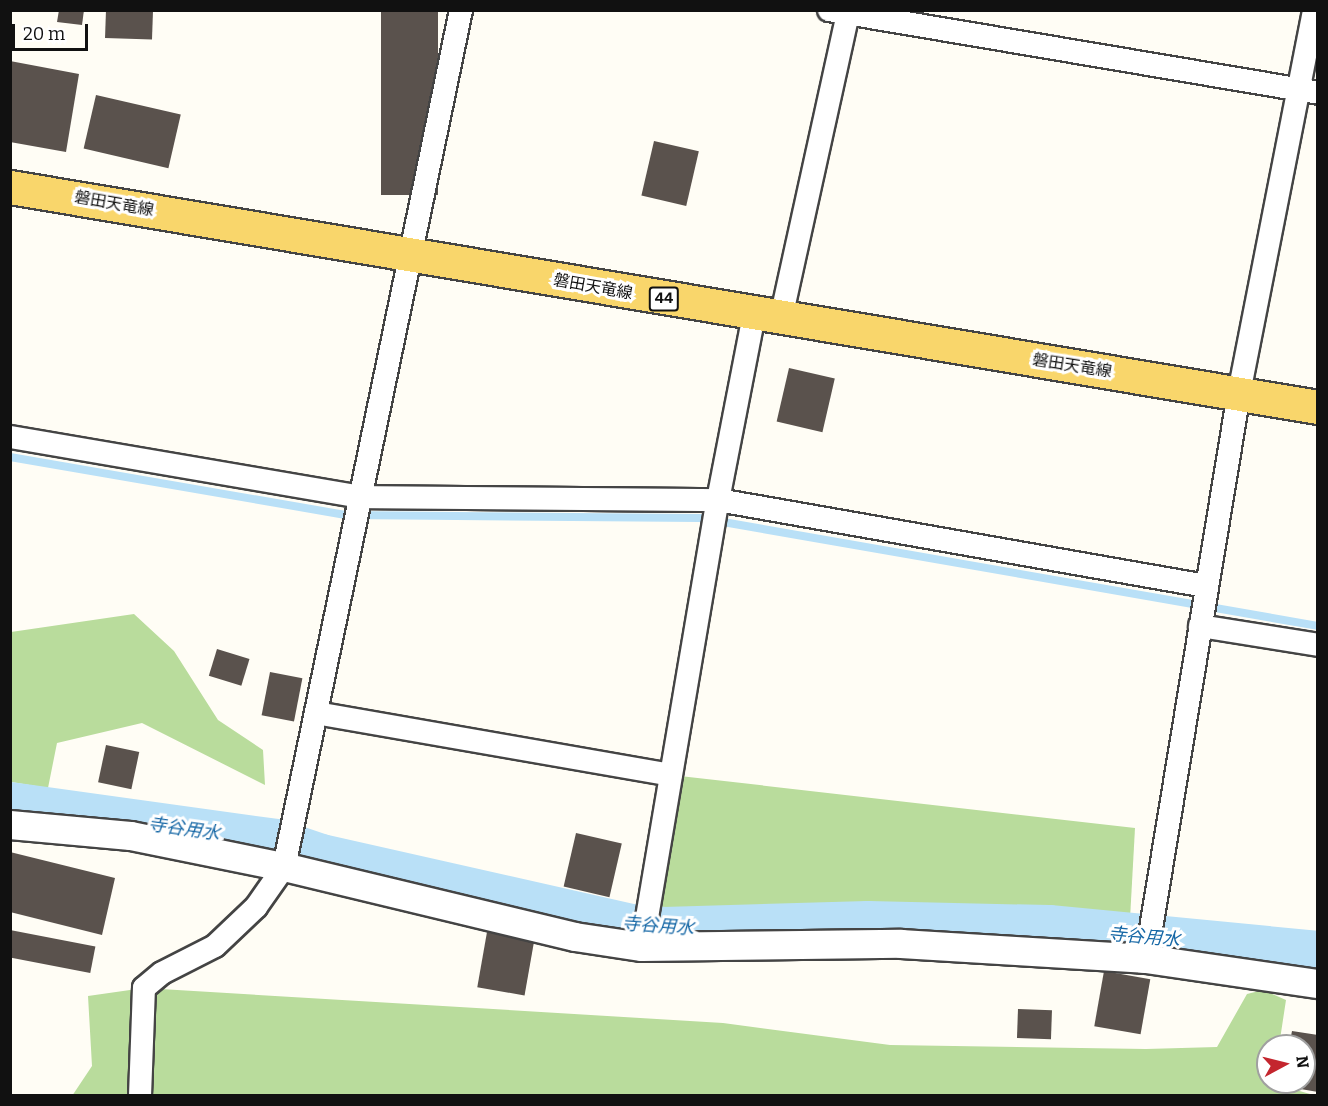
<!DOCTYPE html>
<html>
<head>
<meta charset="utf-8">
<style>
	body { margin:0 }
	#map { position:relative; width:1328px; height:1106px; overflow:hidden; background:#fffdf5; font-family:Bitter,"Noto Sans JP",serif }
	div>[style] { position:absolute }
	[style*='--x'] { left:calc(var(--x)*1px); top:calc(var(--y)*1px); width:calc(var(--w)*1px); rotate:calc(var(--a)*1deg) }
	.forest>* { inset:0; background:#b9dc9c }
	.stream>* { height:8px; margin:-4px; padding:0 4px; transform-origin:4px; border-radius:4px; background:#b9e0f7 }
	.river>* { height:46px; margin:-23px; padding:0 23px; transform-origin:23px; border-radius:23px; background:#b9e0f7 }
	.building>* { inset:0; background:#5a524d; transform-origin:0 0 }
	.roads { filter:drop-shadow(2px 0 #444) drop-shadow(-2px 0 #444) drop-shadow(0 2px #444) drop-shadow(0 -2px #444) }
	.minor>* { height:22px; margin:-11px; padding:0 11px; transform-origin:11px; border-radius:11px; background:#fff }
	.tertiary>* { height:28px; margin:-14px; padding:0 14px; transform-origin:14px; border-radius:14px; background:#fff }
	.primary>* { height:33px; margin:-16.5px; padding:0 16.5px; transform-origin:16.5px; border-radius:16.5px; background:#f9d66b }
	span { translate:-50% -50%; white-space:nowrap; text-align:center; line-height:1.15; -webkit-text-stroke:6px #fff; paint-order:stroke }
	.shield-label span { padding:2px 4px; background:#fff; border:2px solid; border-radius:4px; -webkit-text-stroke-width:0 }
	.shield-label { font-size:15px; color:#111; font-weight:700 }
	.street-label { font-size:16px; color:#111 }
	.water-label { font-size:18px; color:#1768a6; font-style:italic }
	.frame { position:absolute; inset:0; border:12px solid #111; pointer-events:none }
	.north { position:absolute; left:1256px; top:1034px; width:60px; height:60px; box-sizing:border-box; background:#fff; border:2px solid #a0a0a0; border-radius:50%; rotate:83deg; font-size:16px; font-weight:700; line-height:24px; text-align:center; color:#111 }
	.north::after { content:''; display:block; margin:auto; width:21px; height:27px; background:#c4262e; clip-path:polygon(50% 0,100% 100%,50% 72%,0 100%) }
	.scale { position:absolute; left:12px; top:24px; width:76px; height:27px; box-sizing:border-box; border:3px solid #111; border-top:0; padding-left:8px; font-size:18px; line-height:21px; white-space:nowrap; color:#111; -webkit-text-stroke:4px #fff; paint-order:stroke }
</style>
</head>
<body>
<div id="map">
	<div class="forest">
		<div style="clip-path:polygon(134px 614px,174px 651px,218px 720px,263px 750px,265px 785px,142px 723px,57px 743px,48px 788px,11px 782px,11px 632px)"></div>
		<div style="clip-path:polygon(671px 775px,1135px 828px,1129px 937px,685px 929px,649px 907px)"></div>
		<div style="clip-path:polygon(144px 988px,723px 1023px,890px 1045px,1146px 1049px,1217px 1047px,1247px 994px,1263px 990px,1286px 1000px,1279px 1046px,1268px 1046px,1268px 1082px,1317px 1096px,72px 1096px,92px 1066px,88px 996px)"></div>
	</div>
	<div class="stream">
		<div style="--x:10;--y:457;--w:342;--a:9.8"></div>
		<div style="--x:347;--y:515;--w:353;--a:0.5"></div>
		<div style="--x:700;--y:518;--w:627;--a:9.91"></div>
	</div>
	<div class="river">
		<div style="--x:10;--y:805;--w:270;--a:7.9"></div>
		<div style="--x:277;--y:842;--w:46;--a:18.8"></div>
		<div style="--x:321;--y:857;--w:319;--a:12.7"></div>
		<div style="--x:632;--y:927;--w:32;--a:5"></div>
		<div style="--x:664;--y:930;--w:204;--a:-1.7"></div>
		<div style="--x:868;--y:924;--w:181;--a:1.3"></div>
		<div style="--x:1049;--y:928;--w:270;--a:5.5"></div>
	</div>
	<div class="building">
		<div style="clip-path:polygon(59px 10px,84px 10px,82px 25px,57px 22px)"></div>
		<div style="left:106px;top:10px;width:47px;height:28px;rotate:2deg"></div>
		<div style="left:381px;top:10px;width:57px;height:185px"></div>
		<div style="clip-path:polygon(10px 61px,79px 74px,66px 152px,10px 142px)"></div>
		<div style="left:96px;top:95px;width:87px;height:55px;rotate:13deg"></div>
		<div style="left:654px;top:141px;width:46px;height:56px;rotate:13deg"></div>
		<div style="left:789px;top:368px;width:47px;height:55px;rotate:13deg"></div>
		<div style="left:217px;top:649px;width:34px;height:28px;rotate:17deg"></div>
		<div style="left:270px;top:672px;width:33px;height:44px;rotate:11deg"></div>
		<div style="left:106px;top:745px;width:34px;height:38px;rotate:12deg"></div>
		<div style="left:576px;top:833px;width:47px;height:55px;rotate:13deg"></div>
		<div style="clip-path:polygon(10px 852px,115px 878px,102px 935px,10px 912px)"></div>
		<div style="left:10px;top:930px;width:87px;height:27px;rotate:11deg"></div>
		<div style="left:487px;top:932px;width:48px;height:56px;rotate:10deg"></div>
		<div style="left:1104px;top:971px;width:47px;height:56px;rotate:10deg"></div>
		<div style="left:1018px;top:1009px;width:34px;height:29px;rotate:2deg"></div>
		<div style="clip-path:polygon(1292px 1031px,1318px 1035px,1318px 1092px,1283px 1086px,1283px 1082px,1304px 1082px,1304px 1046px,1289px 1046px)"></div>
	</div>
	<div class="roads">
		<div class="minor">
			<div style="--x:829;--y:10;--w:496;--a:9.6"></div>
			<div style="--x:781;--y:318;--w:315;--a:-77.6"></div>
			<div style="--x:10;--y:437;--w:355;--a:9.7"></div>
			<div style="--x:360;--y:497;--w:358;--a:0.5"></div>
			<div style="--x:718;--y:500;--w:496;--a:10"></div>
			<div style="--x:1200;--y:626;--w:120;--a:9.1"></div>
			<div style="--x:316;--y:713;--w:360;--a:9.9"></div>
			<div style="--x:642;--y:947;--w:453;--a:-80.4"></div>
			<div style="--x:718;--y:500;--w:189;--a:-79"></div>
			<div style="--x:1146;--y:959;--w:574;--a:-80.67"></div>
			<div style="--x:1239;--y:393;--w:390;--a:-78.9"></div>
			<div style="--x:140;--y:1096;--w:108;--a:-87.9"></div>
			<div style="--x:144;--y:988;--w:23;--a:-40"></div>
			<div style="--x:162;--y:973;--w:59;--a:-27"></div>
			<div style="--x:215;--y:946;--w:57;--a:-43.6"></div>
			<div style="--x:256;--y:907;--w:49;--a:-55"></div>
			<div style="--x:284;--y:867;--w:875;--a:-78.33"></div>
		</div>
		<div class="tertiary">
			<div style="--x:10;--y:825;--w:121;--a:5.2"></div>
			<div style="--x:131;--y:836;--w:156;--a:11.5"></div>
			<div style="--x:284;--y:867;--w:299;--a:13.5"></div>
			<div style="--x:575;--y:937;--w:68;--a:8.5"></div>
			<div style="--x:642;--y:947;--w:259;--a:-0.7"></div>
			<div style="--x:901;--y:944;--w:245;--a:3.5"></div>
			<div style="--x:1146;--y:959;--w:174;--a:8.3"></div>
		</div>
		<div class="primary">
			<div style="--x:10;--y:187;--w:1326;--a:9.55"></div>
		</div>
	</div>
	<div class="shield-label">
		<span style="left:664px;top:299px">44</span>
	</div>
	<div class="street-label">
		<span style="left:114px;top:204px;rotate:10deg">磐田天竜線</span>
		<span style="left:593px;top:287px;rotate:10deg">磐田天竜線</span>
		<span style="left:1072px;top:366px;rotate:9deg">磐田天竜線</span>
	</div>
	<div class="water-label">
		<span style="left:184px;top:829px;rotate:8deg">寺谷用水</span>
		<span style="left:658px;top:926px;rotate:4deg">寺谷用水</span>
		<span style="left:1144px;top:937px;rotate:5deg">寺谷用水</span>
	</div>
	<div class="frame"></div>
	<div class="north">N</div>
	<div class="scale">20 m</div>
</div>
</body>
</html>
